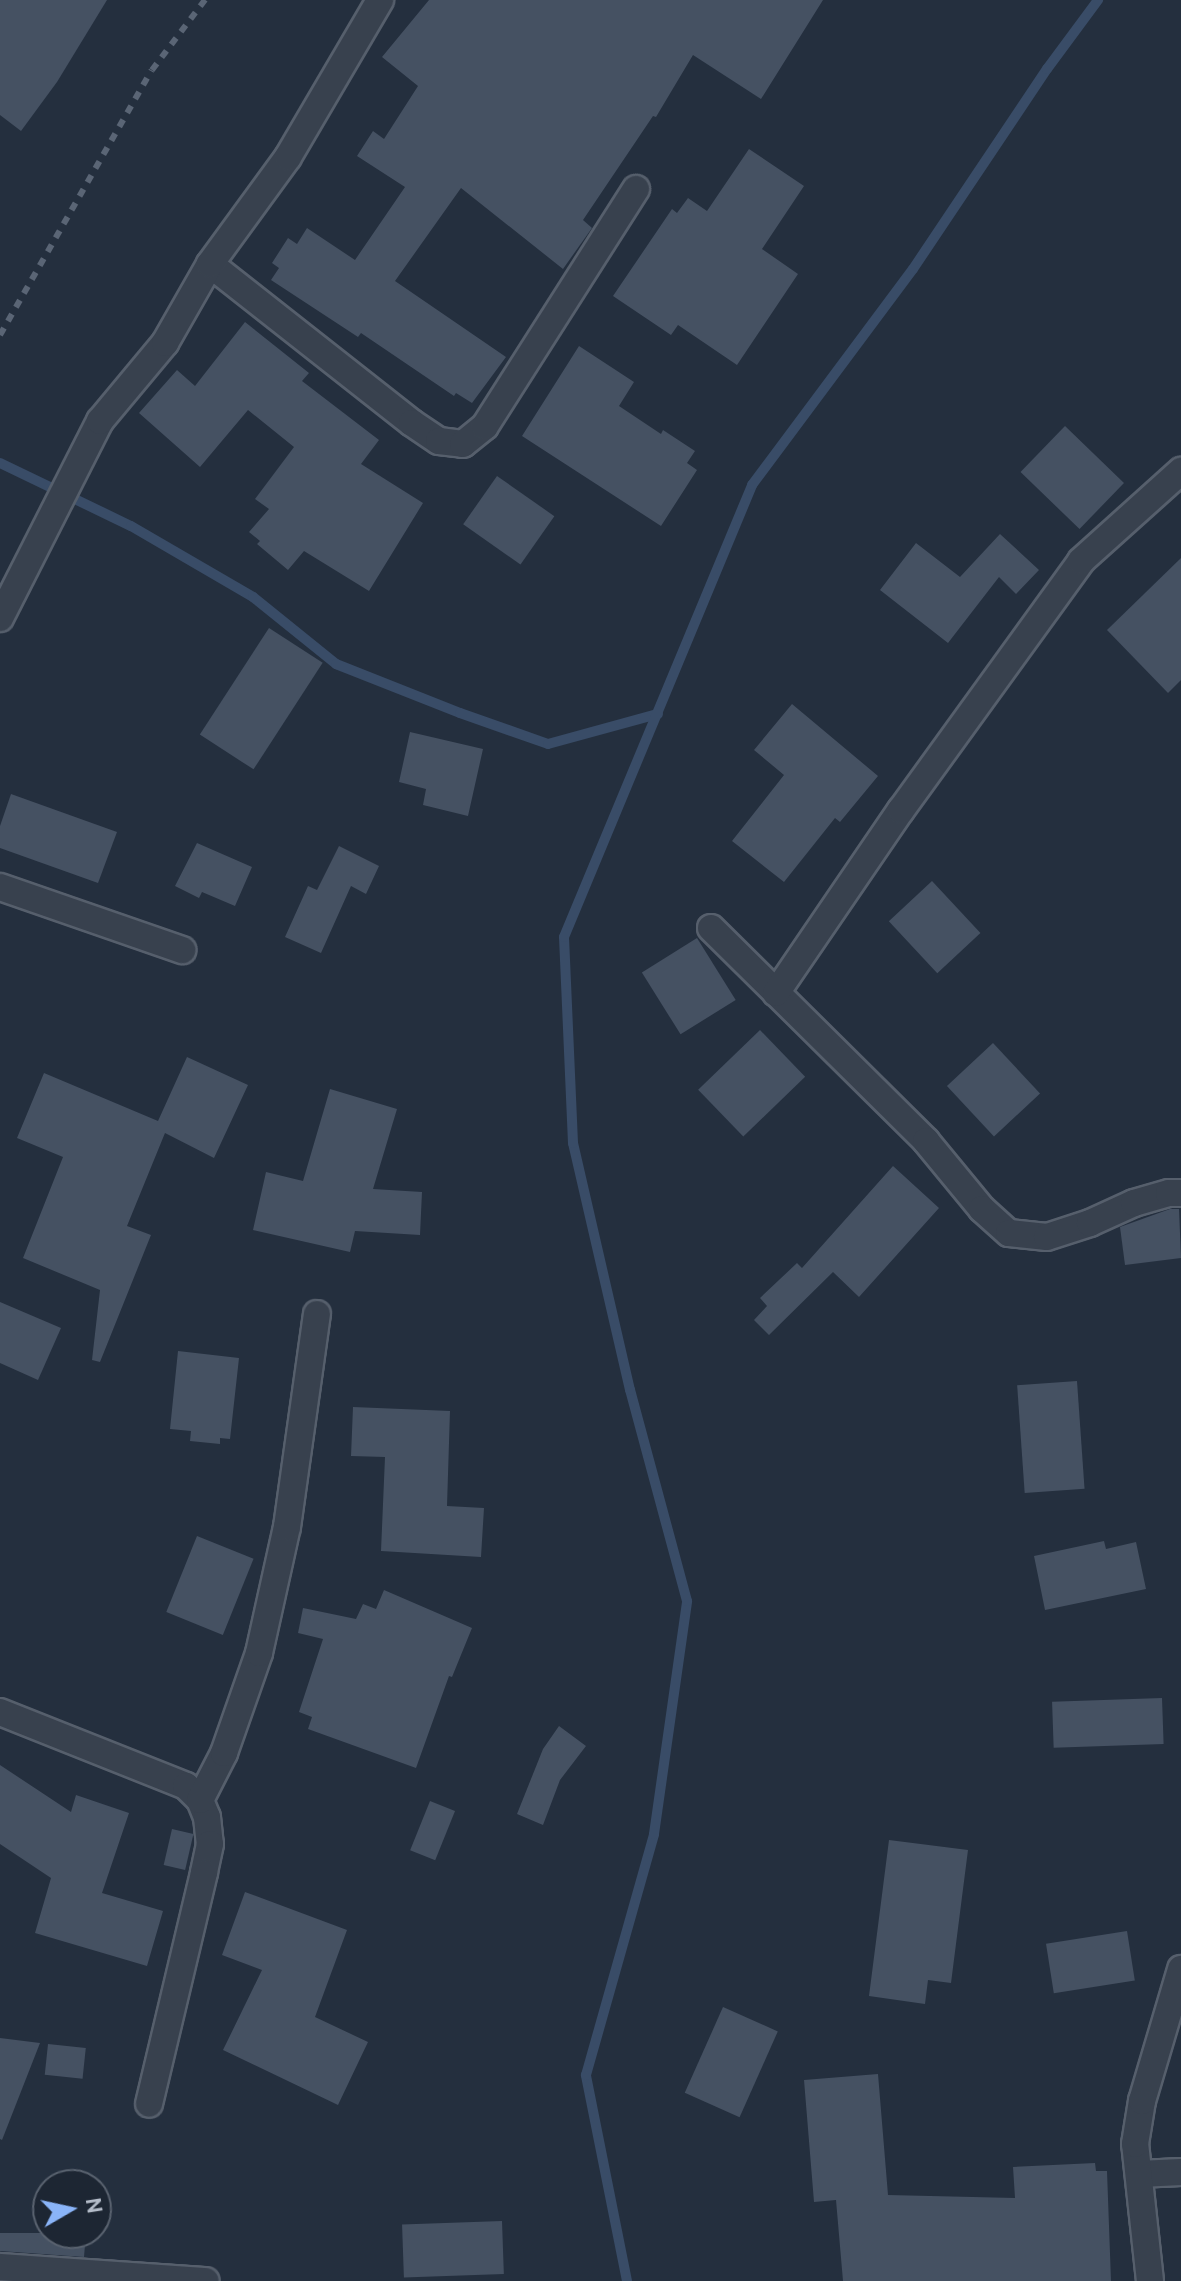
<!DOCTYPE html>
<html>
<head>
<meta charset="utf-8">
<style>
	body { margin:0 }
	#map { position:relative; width:1181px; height:2281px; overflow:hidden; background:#242f3e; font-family:Cabin,sans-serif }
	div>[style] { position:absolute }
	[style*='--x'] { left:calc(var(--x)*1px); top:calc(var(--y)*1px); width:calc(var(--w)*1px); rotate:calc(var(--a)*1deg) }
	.stream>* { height:10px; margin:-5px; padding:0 5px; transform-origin:5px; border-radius:5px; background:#394c67 }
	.building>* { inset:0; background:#455162; transform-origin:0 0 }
	.roads { filter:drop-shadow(2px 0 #565f6c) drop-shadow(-2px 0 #565f6c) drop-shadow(0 2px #565f6c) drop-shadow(0 -2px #565f6c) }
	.minor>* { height:26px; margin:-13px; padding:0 13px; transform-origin:13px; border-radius:13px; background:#38414e }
	.rail>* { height:6px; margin-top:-3px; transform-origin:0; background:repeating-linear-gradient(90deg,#5a6575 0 8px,transparent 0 16px) }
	span { translate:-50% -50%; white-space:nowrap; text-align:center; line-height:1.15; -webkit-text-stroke:8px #1d2633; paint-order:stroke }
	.north { position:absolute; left:32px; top:2169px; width:80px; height:80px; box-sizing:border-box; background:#1d2633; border:2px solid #59626f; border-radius:50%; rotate:81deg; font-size:22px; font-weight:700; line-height:32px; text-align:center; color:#b4bcc9 }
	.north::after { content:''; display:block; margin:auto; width:28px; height:36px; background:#8ab4f8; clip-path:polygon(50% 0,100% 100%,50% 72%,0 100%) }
</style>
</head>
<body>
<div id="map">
	<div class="stream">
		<div style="--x:0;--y:463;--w:145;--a:25.7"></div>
		<div style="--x:131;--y:526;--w:141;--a:30.2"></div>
		<div style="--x:253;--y:597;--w:107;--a:38.9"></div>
		<div style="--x:336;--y:664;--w:133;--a:21.6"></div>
		<div style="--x:460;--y:713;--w:93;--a:19.4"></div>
		<div style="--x:548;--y:744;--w:114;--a:-15.3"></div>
		<div style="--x:627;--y:2281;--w:210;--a:-101.3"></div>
		<div style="--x:586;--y:2075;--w:250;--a:-74.2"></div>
		<div style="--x:654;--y:1834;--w:235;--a:-81.9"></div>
		<div style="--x:687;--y:1601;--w:219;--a:-105.1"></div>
		<div style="--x:630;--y:1390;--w:253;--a:-103"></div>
		<div style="--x:573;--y:1143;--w:206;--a:-92.5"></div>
		<div style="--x:564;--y:937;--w:490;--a:-67.4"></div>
		<div style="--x:752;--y:485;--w:269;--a:-53.3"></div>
		<div style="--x:913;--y:269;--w:241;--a:-56.2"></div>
		<div style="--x:1047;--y:69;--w:86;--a:-53.5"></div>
	</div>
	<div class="building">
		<div style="clip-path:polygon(0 0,107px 0,57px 82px,21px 131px,0 115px)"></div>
		<div style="clip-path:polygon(429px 0,823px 0,761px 99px,693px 55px,656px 117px,653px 116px,583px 220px,592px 228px,563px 269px,461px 188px,395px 281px,506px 357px,472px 403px,456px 393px,454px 396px,361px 333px,358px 337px,271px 280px,279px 268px,272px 263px,288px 238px,297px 244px,307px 228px,355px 260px,405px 187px,357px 156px,373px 131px,384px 139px,418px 86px,382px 57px)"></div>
		<div style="clip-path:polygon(749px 149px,804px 186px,762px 249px,798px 274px,737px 365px,678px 325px,671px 335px,613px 296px,672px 209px,677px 213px,688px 198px,707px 211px)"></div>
		<div style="clip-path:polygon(245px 322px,309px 373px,302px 381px,379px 440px,361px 464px,423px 503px,369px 591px,304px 551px,288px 570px,257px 544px,260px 541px,249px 532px,269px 509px,255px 499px,294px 447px,248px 410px,200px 467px,139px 413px,177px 370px,195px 386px)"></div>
		<div style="clip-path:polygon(579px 346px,634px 382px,619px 406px,661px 434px,663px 430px,695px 451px,687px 463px,697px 470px,661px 526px,522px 436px)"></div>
		<div style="left:1065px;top:426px;width:82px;height:64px;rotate:44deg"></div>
		<div style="left:497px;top:476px;width:70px;height:59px;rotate:35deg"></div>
		<div style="clip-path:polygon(1000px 534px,1039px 570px,1016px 594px,999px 577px,948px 643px,880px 590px,916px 543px,960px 577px)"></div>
		<div style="clip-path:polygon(1181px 558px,1181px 680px,1168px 693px,1107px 630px)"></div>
		<div style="left:269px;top:628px;width:64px;height:127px;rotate:33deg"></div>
		<div style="clip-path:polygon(792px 704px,878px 776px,840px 822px,835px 818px,784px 882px,732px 841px,784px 775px,754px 750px)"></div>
		<div style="clip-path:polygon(410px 732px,483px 749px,468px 816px,423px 805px,426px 789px,399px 782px)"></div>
		<div style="clip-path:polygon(11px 794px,117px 832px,98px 883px,0 848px,0 826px)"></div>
		<div style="clip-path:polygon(197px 843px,252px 867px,235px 906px,202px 892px,199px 898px,175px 886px)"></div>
		<div style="clip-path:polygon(339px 846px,379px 866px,366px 894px,351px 886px,321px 953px,285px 937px,308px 886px,317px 890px)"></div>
		<div style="left:932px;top:881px;width:71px;height:59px;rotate:47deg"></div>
		<div style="left:697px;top:938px;width:73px;height:65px;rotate:58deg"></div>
		<div style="left:760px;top:1030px;width:65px;height:86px;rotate:46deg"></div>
		<div style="left:993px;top:1043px;width:69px;height:63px;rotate:47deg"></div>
		<div style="clip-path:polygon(187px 1057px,248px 1085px,214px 1158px,165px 1133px,127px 1226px,151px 1235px,100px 1362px,92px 1360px,100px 1290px,23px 1258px,63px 1157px,17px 1138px,44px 1073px,158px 1121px)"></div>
		<div style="clip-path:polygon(330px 1089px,397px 1109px,373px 1189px,422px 1192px,420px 1235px,355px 1231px,350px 1252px,253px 1230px,266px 1172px,303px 1181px)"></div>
		<div style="clip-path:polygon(893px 1166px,939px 1208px,859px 1297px,833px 1272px,769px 1335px,754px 1320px,767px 1306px,760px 1298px,797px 1263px,802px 1268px)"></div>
		<div style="clip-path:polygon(1170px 1209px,1179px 1209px,1181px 1258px,1125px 1265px,1120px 1227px)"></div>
		<div style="clip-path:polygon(0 1302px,61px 1328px,38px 1380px,0 1363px)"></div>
		<div style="clip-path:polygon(178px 1351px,239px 1358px,230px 1439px,220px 1438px,220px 1444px,190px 1441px,191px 1431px,170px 1429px)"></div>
		<div style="left:1077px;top:1381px;width:108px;height:60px;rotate:86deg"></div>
		<div style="clip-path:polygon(353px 1407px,450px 1411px,447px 1506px,484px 1508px,481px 1557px,381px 1551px,385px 1457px,351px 1456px)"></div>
		<div style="left:197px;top:1536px;width:61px;height:82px;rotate:22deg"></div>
		<div style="clip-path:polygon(1104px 1541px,1106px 1549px,1136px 1542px,1146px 1589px,1045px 1610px,1034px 1556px)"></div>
		<div style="clip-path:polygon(384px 1590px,472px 1628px,452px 1677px,449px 1676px,416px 1768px,308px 1729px,312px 1717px,299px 1712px,323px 1639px,298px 1633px,303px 1608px,356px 1619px,363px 1604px,376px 1609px)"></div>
		<div style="left:1162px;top:1698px;width:46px;height:110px;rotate:88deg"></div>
		<div style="clip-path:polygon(559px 1726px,586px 1746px,560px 1780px,543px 1825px,517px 1814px,543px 1749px)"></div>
		<div style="clip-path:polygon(0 1765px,71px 1812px,76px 1795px,129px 1813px,102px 1893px,163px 1911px,147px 1966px,35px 1933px,51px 1878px,0 1844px)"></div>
		<div style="left:430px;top:1801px;width:27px;height:53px;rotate:22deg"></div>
		<div style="left:172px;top:1829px;width:22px;height:37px;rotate:13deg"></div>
		<div style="clip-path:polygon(889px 1840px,968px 1850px,951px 1983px,928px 1980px,925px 2004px,869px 1996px)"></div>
		<div style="clip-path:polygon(245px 1892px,347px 1930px,315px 2017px,368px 2042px,338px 2105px,223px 2050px,262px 1970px,222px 1955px)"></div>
		<div style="left:1127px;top:1931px;width:50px;height:82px;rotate:81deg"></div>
		<div style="left:723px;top:2007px;width:60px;height:94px;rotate:24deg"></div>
		<div style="clip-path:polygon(0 2038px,40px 2043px,2px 2140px,0 2139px)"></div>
		<div style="left:48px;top:2044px;width:38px;height:31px;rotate:6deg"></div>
		<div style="clip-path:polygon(878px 2074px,888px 2195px,1015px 2198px,1013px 2167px,1095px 2163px,1096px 2171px,1107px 2171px,1111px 2281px,843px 2281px,836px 2200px,814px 2202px,804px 2080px)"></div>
		<div style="left:502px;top:2221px;width:53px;height:100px;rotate:88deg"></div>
		<div style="clip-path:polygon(0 2233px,86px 2233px,84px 2257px,0 2251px)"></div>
	</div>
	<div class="roads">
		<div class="minor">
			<div style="--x:210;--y:264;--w:257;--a:38.2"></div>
			<div style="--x:412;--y:423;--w:32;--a:34"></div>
			<div style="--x:439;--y:441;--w:24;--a:7"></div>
			<div style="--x:463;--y:444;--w:28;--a:-39"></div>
			<div style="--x:485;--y:426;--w:281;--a:-57.5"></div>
			<div style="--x:0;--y:618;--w:221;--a:-63.1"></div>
			<div style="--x:100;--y:421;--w:102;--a:-50.2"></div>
			<div style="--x:165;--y:343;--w:91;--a:-60.3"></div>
			<div style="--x:210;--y:264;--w:132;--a:-53.9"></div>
			<div style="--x:288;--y:157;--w:182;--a:-59.6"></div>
			<div style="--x:0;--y:887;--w:193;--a:19.1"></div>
			<div style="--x:711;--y:928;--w:303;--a:44.7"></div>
			<div style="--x:926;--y:1141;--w:88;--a:50.5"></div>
			<div style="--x:982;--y:1209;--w:36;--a:42"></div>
			<div style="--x:1009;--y:1233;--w:38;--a:6"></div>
			<div style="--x:1047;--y:1237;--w:45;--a:-18"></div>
			<div style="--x:1090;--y:1223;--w:48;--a:-24.4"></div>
			<div style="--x:1134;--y:1203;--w:36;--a:-16"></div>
			<div style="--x:1169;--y:1193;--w:12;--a:0"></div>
			<div style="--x:776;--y:993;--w:222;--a:-55.7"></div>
			<div style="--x:901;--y:810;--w:307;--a:-54.1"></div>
			<div style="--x:1081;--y:561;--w:135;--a:-42"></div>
			<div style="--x:0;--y:1712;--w:200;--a:21.7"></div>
			<div style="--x:186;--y:1786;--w:20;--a:45"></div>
			<div style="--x:200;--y:1800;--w:18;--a:68"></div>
			<div style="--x:207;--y:1817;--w:27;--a:84"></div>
			<div style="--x:210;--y:1844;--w:30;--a:102"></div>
			<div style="--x:204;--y:1873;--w:237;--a:103.4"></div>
			<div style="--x:200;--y:1800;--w:53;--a:-62.9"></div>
			<div style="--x:224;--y:1753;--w:106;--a:-70.7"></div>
			<div style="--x:259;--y:1653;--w:129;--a:-77.5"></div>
			<div style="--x:287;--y:1527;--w:215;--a:-82"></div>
			<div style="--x:1139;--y:2174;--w:42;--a:-2.7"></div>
			<div style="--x:0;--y:2267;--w:206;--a:3.9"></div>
			<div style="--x:1150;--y:2281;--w:138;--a:-96.2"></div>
			<div style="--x:1135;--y:2144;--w:44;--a:-80.8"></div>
			<div style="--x:1142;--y:2101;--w:138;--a:-73.5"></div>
		</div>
	</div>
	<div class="rail">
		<div style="--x:0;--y:335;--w:305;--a:-60.2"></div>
		<div style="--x:152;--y:70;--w:88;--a:-52.9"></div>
	</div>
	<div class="north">N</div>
</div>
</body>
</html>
